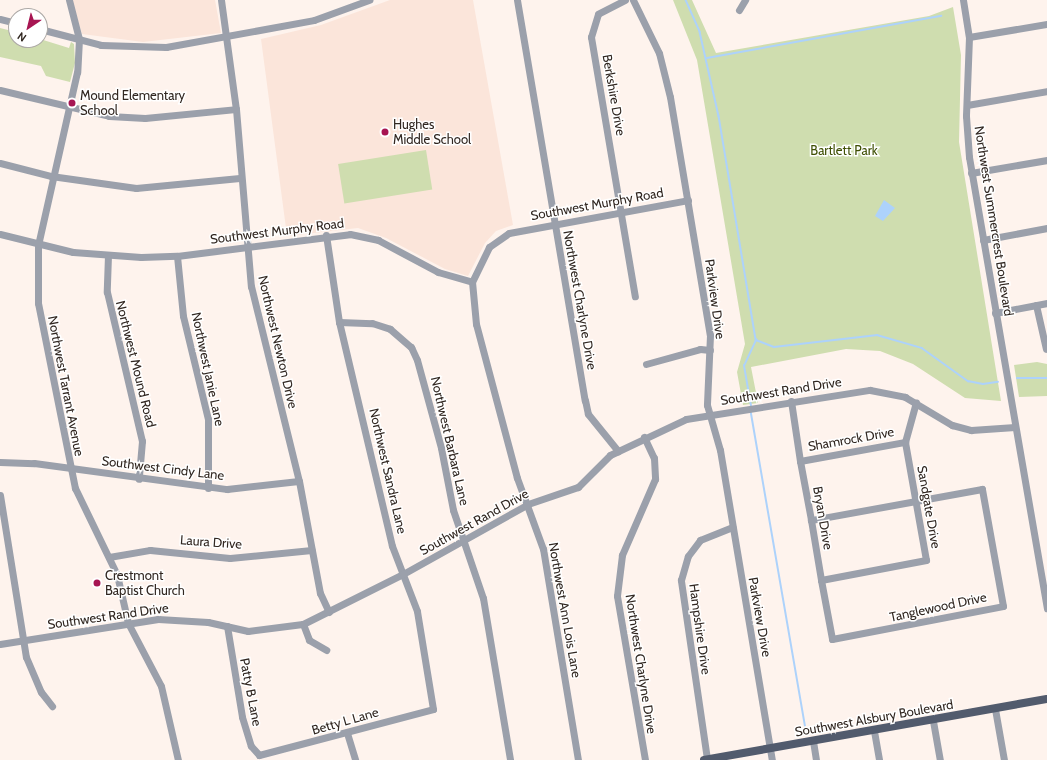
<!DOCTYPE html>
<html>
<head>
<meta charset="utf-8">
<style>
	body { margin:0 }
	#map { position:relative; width:1047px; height:760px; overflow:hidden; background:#fef3ed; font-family:Cabin,sans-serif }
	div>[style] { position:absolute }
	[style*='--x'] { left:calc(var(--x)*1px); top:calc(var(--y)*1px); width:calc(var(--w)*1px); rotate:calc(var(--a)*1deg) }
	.built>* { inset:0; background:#fbe5da }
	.green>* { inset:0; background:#cfddaf; transform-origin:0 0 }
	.water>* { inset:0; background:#add2fb }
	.stream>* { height:1.5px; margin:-0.75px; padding:0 0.75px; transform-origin:0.75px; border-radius:0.75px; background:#add2fb }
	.minor>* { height:7px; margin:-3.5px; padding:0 3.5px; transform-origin:3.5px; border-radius:3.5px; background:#9ba0ab }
	.major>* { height:8px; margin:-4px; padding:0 4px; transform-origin:4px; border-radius:4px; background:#525b6d }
	.dots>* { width:11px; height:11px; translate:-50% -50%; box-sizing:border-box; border:2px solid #fff; border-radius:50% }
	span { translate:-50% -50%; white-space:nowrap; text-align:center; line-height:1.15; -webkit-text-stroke:3px #fff; paint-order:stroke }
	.street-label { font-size:13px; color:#312721 }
	.poi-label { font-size:13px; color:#312721 }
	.left { translate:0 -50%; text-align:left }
	.park-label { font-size:13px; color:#3f4f04 }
	.north { position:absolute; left:8px; top:8px; width:40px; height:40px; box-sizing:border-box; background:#fff; border:1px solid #ada9a6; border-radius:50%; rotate:215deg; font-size:11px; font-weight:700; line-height:16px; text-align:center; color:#312721 }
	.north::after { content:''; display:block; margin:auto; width:14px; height:18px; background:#a71552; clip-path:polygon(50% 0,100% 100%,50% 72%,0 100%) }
</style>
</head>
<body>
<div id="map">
	<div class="built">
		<div style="clip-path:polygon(72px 0,215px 0,221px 33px,143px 42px,82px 34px)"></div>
		<div style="clip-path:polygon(390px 0,473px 0,513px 225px,496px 231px,485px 243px,468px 276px,445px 269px,386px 238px,358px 228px,287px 236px,261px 39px,321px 25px)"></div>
	</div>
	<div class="green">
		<div style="clip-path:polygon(673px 0,692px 0,716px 53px,929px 16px,953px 7px,961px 55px,959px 142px,1001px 401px,965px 398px,913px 364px,880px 351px,846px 349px,751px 367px,758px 403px,743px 405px,737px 372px,745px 344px,697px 60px)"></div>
		<div style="clip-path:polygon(0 28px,16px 32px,16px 40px,40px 39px,69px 48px,71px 42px,74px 44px,75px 63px,70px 82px,46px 76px,41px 66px,0 57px)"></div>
		<div style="left:426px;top:150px;width:40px;height:89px;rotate:81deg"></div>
		<div style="clip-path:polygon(1037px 362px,1047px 364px,1047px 396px,1019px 397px,1014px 365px)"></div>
	</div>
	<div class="water">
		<div style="clip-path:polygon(884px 200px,895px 208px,883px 221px,875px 216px)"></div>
	</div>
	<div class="stream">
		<div style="--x:686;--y:0;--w:35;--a:66"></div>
		<div style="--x:700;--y:32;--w:86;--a:77.3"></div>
		<div style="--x:719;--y:116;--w:227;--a:80.6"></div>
		<div style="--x:756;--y:340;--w:19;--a:21"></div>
		<div style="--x:774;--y:347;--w:104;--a:-6.6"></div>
		<div style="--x:877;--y:335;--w:47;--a:16.1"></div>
		<div style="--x:922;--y:348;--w:57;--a:35.7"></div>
		<div style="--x:968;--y:381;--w:15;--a:11"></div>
		<div style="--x:983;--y:384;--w:15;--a:-8"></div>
		<div style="--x:707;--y:58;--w:238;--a:-10.2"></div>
		<div style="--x:1017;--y:378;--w:30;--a:0"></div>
		<div style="--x:751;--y:406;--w:41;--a:-99.9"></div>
		<div style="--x:744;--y:366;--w:29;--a:-65"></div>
		<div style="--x:751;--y:411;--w:319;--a:80.2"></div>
	</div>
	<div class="minor">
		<div style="--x:69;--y:0;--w:40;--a:75.6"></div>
		<div style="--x:79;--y:39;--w:33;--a:93"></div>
		<div style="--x:77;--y:72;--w:177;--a:102.7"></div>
		<div style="--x:38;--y:245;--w:58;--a:90"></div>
		<div style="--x:38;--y:303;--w:189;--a:78.7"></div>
		<div style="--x:75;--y:488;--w:97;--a:64.2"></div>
		<div style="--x:117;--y:575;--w:49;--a:77.1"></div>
		<div style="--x:128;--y:623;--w:71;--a:62.4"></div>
		<div style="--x:161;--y:686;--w:76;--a:77.1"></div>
		<div style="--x:221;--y:0;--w:110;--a:82.2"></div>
		<div style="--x:236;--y:109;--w:178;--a:85.2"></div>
		<div style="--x:251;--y:286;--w:201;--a:76.2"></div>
		<div style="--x:299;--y:481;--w:114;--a:79.4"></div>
		<div style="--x:320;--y:593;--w:21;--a:65"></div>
		<div style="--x:517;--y:0;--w:406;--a:80.4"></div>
		<div style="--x:585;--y:400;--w:14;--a:78"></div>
		<div style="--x:588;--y:414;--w:48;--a:51"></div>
		<div style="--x:625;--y:0;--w:30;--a:153"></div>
		<div style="--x:598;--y:14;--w:24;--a:107"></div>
		<div style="--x:591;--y:37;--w:263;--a:80.4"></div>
		<div style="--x:633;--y:0;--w:59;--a:63.9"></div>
		<div style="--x:659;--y:53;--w:45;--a:76"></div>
		<div style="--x:670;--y:97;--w:241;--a:80.5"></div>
		<div style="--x:710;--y:335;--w:70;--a:92.5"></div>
		<div style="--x:707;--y:405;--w:47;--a:73.9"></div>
		<div style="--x:720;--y:450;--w:314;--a:80.5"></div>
		<div style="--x:963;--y:0;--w:37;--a:81"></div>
		<div style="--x:969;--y:37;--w:79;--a:92.2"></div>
		<div style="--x:966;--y:116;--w:41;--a:85.8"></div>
		<div style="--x:969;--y:157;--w:458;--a:80.2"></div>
		<div style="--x:739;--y:10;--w:12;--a:-59"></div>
		<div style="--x:0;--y:19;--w:16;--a:14"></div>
		<div style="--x:40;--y:29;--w:63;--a:14.7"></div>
		<div style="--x:101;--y:45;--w:65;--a:1.8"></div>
		<div style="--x:166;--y:47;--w:150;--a:-10.3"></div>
		<div style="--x:314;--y:20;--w:59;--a:-20"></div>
		<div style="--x:969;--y:37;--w:79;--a:-9.5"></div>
		<div style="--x:0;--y:90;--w:112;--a:13.4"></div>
		<div style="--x:109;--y:116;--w:36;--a:3"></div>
		<div style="--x:145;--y:118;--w:91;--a:-5.6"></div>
		<div style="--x:967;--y:105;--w:81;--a:-9.9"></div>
		<div style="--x:0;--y:163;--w:53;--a:14.3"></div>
		<div style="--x:51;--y:176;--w:86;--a:8"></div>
		<div style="--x:136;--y:188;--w:104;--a:-5.5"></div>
		<div style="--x:971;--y:173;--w:77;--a:-9.7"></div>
		<div style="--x:0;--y:234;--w:75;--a:13.9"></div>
		<div style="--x:73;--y:252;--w:68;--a:4.2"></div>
		<div style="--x:141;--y:257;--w:36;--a:-2"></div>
		<div style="--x:177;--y:256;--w:174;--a:-7.2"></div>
		<div style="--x:350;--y:234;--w:29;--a:12"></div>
		<div style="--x:378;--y:240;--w:68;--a:28.1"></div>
		<div style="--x:438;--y:272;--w:35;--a:16"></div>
		<div style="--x:983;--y:240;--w:65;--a:-10.6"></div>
		<div style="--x:108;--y:255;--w:37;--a:92"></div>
		<div style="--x:107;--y:292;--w:153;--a:76.8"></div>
		<div style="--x:142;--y:441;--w:38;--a:95"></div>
		<div style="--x:177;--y:256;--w:60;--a:84.3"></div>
		<div style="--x:183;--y:316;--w:106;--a:76.4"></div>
		<div style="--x:208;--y:419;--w:69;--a:90"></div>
		<div style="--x:1036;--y:305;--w:45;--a:77.2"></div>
		<div style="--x:995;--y:313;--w:53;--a:-10.9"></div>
		<div style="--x:339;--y:322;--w:33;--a:2"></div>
		<div style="--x:372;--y:323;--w:19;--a:18"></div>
		<div style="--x:390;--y:329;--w:28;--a:41"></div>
		<div style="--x:411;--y:347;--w:14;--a:65"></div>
		<div style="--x:417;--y:360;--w:91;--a:74.7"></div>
		<div style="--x:441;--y:448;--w:63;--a:79"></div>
		<div style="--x:453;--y:510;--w:93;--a:71.2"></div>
		<div style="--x:483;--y:598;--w:164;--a:80.5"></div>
		<div style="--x:646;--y:364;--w:56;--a:-15.5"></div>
		<div style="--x:700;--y:349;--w:10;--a:6"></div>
		<div style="--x:791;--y:401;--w:61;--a:81.5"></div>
		<div style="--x:800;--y:461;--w:60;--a:79.4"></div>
		<div style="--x:811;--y:520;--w:61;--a:80.5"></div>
		<div style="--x:821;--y:580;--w:60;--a:79.4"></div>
		<div style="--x:832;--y:639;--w:174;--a:-10.9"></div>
		<div style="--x:1003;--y:606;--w:119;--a:-100.2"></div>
		<div style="--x:982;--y:489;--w:174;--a:169.7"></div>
		<div style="--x:644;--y:437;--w:23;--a:65"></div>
		<div style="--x:654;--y:458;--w:21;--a:87"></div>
		<div style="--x:655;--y:479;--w:83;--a:113.5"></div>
		<div style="--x:622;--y:555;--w:41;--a:97"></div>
		<div style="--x:617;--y:596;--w:166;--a:80.3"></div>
		<div style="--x:800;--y:461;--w:107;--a:-10.3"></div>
		<div style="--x:0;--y:462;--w:34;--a:2"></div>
		<div style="--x:34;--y:463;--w:195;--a:7.7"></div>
		<div style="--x:227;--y:489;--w:72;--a:-6.3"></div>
		<div style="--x:0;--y:495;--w:164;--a:80.9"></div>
		<div style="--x:26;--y:657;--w:38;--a:67"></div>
		<div style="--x:41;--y:692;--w:18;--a:52"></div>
		<div style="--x:109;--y:557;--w:42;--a:-9.7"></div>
		<div style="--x:150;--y:550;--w:80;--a:5.7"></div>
		<div style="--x:230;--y:558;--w:82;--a:-5.6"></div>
		<div style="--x:821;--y:580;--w:107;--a:-10.8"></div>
		<div style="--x:926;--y:560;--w:120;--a:-100.1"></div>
		<div style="--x:905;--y:442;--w:41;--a:-74.6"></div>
		<div style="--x:303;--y:624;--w:17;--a:69"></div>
		<div style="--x:309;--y:640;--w:20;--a:30"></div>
		<div style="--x:227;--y:626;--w:92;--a:80.6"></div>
		<div style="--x:242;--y:717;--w:30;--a:73"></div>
		<div style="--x:251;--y:746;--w:12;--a:48"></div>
		<div style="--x:259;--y:755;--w:180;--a:-14.8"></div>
		<div style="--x:433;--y:709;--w:99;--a:-99.3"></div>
		<div style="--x:417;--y:611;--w:70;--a:-111"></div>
		<div style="--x:392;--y:546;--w:230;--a:-103.3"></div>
		<div style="--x:339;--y:322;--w:88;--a:-98.5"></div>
		<div style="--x:0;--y:644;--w:160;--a:-9"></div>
		<div style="--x:158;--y:619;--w:50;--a:3.4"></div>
		<div style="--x:208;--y:622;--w:41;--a:12.7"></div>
		<div style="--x:248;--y:631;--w:55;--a:-7.3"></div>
		<div style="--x:303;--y:624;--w:112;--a:-26.6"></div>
		<div style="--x:403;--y:574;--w:143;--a:-29.2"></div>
		<div style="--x:528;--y:504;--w:53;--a:-18.8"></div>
		<div style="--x:578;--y:487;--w:45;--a:-45"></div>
		<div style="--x:610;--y:455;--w:84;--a:-25.3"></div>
		<div style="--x:686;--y:419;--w:186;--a:-9"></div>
		<div style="--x:870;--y:390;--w:36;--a:11"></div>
		<div style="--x:905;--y:397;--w:55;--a:30.8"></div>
		<div style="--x:952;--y:425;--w:20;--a:15"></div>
		<div style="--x:971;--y:430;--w:44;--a:-3.9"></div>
		<div style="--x:995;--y:709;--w:52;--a:80"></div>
		<div style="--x:933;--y:721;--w:40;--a:80"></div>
		<div style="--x:874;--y:731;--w:29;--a:80"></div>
		<div style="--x:347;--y:733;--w:28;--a:73"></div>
		<div style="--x:813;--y:741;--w:19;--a:81"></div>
		<div style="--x:707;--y:759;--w:181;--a:-98.3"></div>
		<div style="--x:681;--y:580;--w:25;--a:-74"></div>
		<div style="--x:688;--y:556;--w:20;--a:-53"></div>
		<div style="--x:700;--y:540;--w:35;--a:-22"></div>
		<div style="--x:578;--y:760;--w:214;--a:-99.4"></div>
		<div style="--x:543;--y:549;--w:76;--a:-110.1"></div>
		<div style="--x:517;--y:478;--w:159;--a:-104.9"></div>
		<div style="--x:476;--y:324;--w:42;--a:-95.4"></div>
		<div style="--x:472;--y:282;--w:39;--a:-64"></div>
		<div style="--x:489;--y:247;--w:24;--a:-35"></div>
		<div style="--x:509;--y:233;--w:182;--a:-10.4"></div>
	</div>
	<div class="major">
		<div style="--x:704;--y:760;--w:348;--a:-10.1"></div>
	</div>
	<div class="dots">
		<div style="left:72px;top:103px;background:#a71552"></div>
		<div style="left:385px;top:132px;background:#a71552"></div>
		<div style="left:97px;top:583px;background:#a71552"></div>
	</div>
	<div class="street-label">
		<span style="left:614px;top:95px;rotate:80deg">Berkshire Drive</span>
		<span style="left:597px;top:204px;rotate:-10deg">Southwest Murphy Road</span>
		<span style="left:994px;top:221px;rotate:81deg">Northwest Summercrest Boulevard</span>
		<span style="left:277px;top:231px;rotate:-7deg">Southwest Murphy Road</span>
		<span style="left:715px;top:299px;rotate:82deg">Parkview Drive</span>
		<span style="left:580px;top:300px;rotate:80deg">Northwest Charlyne Drive</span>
		<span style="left:278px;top:342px;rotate:77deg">Northwest Newton Drive</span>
		<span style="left:136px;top:364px;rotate:76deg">Northwest Mound Road</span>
		<span style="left:208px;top:369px;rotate:78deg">Northwest Janie Lane</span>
		<span style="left:66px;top:386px;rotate:79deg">Northwest Tarrant Avenue</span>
		<span style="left:781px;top:391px;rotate:-9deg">Southwest Rand Drive</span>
		<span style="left:851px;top:439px;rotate:-10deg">Shamrock Drive</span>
		<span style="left:450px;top:441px;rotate:77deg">Northwest Barbara Lane</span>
		<span style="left:163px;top:468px;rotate:7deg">Southwest Cindy Lane</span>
		<span style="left:388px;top:471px;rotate:77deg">Northwest Sandra Lane</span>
		<span style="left:929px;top:507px;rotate:80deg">Sandgate Drive</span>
		<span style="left:823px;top:518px;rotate:80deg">Bryan Drive</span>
		<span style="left:474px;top:522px;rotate:-29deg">Southwest Rand Drive</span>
		<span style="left:211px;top:542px;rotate:4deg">Laura Drive</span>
		<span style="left:938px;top:607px;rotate:-12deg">Tanglewood Drive</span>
		<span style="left:565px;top:610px;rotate:80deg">Northwest Ann Lois Lane</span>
		<span style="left:108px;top:616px;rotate:-8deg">Southwest Rand Drive</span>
		<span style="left:760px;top:617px;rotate:80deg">Parkview Drive</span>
		<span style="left:700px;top:629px;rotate:82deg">Hampshire Drive</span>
		<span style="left:641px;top:664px;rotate:81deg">Northwest Charlyne Drive</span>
		<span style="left:251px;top:692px;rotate:79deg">Patty B Lane</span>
		<span style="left:874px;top:718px;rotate:-10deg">Southwest Alsbury Boulevard</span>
		<span style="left:345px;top:721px;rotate:-16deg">Betty L Lane</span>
	</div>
	<div class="poi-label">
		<span class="left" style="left:80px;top:103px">Mound Elementary<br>School</span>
		<span class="left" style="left:393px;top:132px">Hughes<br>Middle School</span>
		<span class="left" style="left:105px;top:583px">Crestmont<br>Baptist Church</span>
	</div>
	<div class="park-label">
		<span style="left:844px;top:150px">Bartlett Park</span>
	</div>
	<div class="north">N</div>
</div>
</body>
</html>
